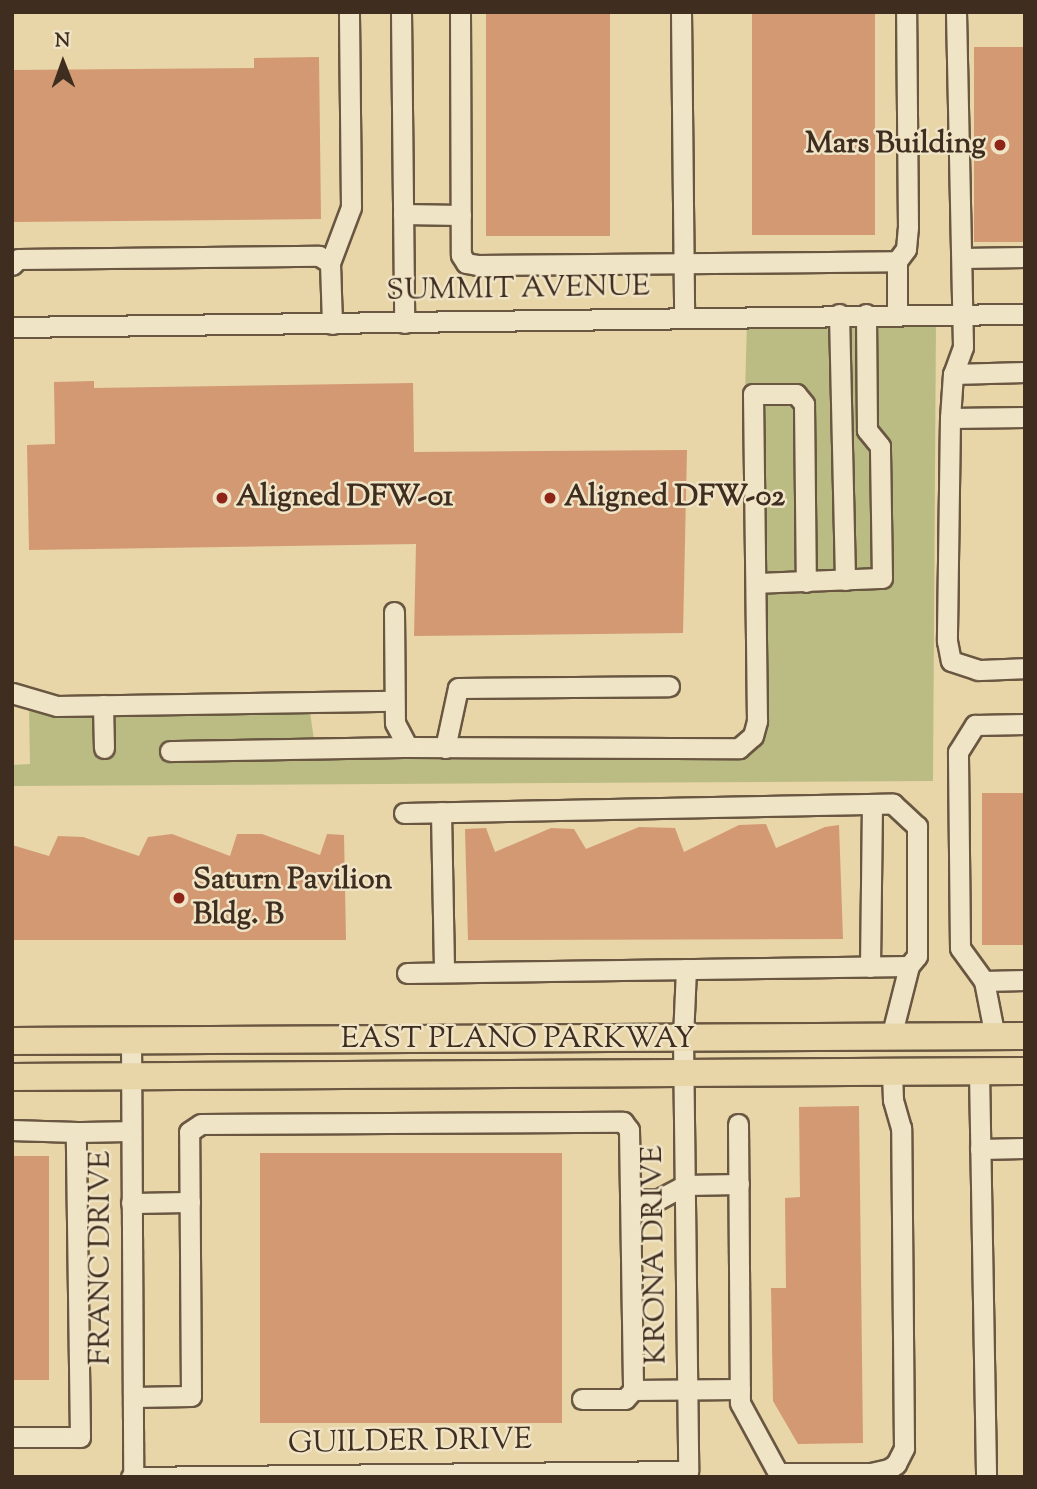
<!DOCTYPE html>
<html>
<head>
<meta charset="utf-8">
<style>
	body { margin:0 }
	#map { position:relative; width:1037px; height:1489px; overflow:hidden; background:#e8d5a8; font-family:"Sorts Mill Goudy",serif }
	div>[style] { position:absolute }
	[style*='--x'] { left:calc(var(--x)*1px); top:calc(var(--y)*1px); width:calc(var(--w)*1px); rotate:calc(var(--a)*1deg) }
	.green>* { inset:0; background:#bbbc84 }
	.building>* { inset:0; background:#d39973; transform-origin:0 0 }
	.roads { filter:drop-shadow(2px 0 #695742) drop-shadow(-2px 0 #695742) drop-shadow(0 2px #695742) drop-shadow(0 -2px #695742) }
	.minor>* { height:19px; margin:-9.5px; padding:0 9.5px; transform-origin:9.5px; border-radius:9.5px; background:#f0e4c6 }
	.major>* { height:26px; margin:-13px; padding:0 13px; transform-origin:13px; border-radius:13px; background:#e8d5a8 }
	.dots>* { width:19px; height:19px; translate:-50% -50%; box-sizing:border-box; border:4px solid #f0e4c6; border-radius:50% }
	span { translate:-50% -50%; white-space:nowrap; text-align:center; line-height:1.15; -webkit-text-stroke:5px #f0e4c6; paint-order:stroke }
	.poi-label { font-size:30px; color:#3f2d20; font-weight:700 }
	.right { translate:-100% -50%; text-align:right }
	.left { translate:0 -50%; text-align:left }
	.street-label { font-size:30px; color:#3f2d20 }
	.frame { position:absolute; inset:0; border:14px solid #3f2d20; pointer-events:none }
	.north { position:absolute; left:28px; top:28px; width:70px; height:70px; -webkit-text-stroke:5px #f0e4c6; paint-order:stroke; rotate:359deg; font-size:19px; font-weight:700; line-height:28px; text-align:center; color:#3f2d20 }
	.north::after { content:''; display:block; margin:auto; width:24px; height:32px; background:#3f2d20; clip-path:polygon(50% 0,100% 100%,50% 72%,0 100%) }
</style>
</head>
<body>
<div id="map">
	<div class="green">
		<div style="clip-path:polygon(936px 320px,933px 781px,12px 786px,12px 765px,30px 764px,29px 707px,309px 705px,315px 747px,747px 748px,745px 395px,747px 321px)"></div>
	</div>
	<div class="building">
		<div style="left:486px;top:12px;width:124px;height:224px"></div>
		<div style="left:752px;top:12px;width:123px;height:223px"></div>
		<div style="left:1025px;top:47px;width:195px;height:51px;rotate:90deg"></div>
		<div style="clip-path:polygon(319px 57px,321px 219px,12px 222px,12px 70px,254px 68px,254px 58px)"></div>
		<div style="clip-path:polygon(94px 381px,94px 388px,413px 383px,414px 452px,687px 450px,683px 633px,414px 636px,416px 544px,29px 550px,27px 445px,55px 444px,54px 382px)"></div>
		<div style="left:1025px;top:793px;width:152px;height:43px;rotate:90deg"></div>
		<div style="clip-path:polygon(766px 824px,776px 848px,825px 827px,839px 825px,843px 939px,468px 940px,465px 829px,486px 828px,495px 852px,551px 828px,574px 829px,586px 849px,639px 827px,675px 828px,684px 852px,739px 825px)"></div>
		<div style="clip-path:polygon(172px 834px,230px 856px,237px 834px,262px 834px,320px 855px,327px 834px,344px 835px,346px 940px,12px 940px,12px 845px,49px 856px,58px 836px,83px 837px,139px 856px,148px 837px)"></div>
		<div style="clip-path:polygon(859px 1106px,863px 1443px,798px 1444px,773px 1401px,771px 1288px,786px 1288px,785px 1198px,800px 1197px,799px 1107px)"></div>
		<div style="left:562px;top:1153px;width:270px;height:302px;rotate:90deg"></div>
		<div style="left:12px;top:1156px;width:37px;height:224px"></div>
	</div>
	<div class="roads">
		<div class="minor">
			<div style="--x:401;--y:12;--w:311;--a:89.4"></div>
			<div style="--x:460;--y:12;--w:243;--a:89.8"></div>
			<div style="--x:461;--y:255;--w:9;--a:58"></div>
			<div style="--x:466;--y:263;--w:11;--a:10"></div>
			<div style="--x:477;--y:265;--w:420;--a:-0.5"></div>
			<div style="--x:897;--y:261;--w:15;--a:-53"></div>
			<div style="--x:906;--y:249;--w:21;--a:-85"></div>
			<div style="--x:908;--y:228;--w:216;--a:-90.5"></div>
			<div style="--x:681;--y:12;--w:304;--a:89.4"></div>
			<div style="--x:956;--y:12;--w:335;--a:88.8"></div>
			<div style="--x:963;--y:347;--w:29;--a:110"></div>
			<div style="--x:953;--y:374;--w:44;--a:93.9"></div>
			<div style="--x:950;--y:418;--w:223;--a:90.8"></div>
			<div style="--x:947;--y:641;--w:20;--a:79"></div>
			<div style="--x:951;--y:661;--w:28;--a:18"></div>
			<div style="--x:978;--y:670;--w:47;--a:-2.4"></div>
			<div style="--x:403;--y:214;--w:58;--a:1"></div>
			<div style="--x:962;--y:258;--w:63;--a:-0.9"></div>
			<div style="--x:897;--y:261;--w:53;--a:90"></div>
			<div style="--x:330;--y:263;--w:60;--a:-69.4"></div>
			<div style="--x:351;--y:207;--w:195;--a:-90.6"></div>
			<div style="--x:12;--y:265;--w:8;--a:-45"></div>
			<div style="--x:18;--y:259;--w:301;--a:-0.6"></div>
			<div style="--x:319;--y:256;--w:13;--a:32"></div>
			<div style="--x:330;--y:263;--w:61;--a:88.1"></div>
			<div style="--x:839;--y:314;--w:266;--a:88.7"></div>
			<div style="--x:12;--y:327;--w:1013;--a:-0.74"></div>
			<div style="--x:953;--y:374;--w:72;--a:-1.6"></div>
			<div style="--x:950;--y:418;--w:75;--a:-0.8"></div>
			<div style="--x:756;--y:583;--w:126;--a:-2.3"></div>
			<div style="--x:882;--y:578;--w:132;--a:-90.9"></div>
			<div style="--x:880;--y:446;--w:21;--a:-129"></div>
			<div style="--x:867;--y:430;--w:116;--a:-90.5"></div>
			<div style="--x:394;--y:612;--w:111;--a:89.5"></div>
			<div style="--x:395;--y:723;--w:27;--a:62"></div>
			<div style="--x:408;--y:747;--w:331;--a:0.2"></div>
			<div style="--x:739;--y:748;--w:18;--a:-41"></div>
			<div style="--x:753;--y:736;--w:16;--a:-75"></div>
			<div style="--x:757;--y:721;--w:327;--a:-90.7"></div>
			<div style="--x:753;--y:394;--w:43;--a:0"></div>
			<div style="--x:796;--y:394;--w:13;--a:51"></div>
			<div style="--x:804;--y:404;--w:178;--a:89.4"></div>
			<div style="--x:12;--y:693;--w:47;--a:16.1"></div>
			<div style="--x:57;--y:706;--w:337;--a:-0.9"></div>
			<div style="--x:103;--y:705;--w:43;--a:88.7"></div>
			<div style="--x:445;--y:748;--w:61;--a:-77.8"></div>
			<div style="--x:458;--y:688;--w:211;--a:-0.5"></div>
			<div style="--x:170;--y:751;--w:238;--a:-1"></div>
			<div style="--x:441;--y:812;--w:160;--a:88.9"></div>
			<div style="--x:404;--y:813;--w:489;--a:-1.1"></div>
			<div style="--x:893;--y:804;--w:33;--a:43"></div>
			<div style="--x:917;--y:826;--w:130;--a:90"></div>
			<div style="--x:917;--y:956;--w:13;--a:129"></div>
			<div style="--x:909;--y:966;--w:73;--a:104.2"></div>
			<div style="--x:870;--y:967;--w:162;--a:-89.3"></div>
			<div style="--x:686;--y:969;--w:69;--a:92.5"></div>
			<div style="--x:683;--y:1038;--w:433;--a:89.3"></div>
			<div style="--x:407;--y:973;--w:502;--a:-0.8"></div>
			<div style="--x:984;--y:981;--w:41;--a:-1.4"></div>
			<div style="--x:995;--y:1037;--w:57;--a:-101.1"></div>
			<div style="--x:984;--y:981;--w:41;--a:-126"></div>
			<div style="--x:960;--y:948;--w:196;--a:-90.6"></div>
			<div style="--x:958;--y:752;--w:32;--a:-58"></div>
			<div style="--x:975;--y:725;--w:50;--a:-1.1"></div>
			<div style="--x:131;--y:1039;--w:437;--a:89.7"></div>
			<div style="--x:979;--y:1071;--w:406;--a:89"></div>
			<div style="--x:738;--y:1124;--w:279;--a:89.6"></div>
			<div style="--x:740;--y:1403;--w:80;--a:61.5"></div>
			<div style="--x:778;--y:1473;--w:93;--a:0"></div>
			<div style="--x:871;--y:1473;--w:18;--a:-13"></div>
			<div style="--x:889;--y:1469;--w:9;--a:-36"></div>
			<div style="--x:896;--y:1464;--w:18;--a:-63"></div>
			<div style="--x:904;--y:1448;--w:320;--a:-90.5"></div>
			<div style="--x:901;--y:1128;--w:29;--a:-106"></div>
			<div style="--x:893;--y:1100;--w:28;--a:-92"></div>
			<div style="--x:12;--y:1130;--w:64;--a:1.8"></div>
			<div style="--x:980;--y:1149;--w:45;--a:-1.3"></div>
			<div style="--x:630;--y:1199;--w:29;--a:0"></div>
			<div style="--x:659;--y:1199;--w:30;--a:-28"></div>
			<div style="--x:685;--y:1185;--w:54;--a:-1.1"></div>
			<div style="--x:131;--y:1203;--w:59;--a:-1"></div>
			<div style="--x:133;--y:1397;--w:58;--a:-1"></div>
			<div style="--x:191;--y:1396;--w:264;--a:-90.4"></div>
			<div style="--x:189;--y:1132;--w:14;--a:-34"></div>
			<div style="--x:201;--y:1124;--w:422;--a:-0.3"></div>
			<div style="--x:623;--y:1122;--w:10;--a:53"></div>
			<div style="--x:629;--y:1130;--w:260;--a:89.1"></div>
			<div style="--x:582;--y:1399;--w:43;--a:0"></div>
			<div style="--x:625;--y:1399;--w:12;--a:-48"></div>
			<div style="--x:633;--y:1390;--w:107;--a:-0.5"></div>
			<div style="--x:12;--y:1437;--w:68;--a:0"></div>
			<div style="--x:80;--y:1437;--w:305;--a:-90.8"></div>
			<div style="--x:76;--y:1132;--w:55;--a:-1"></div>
			<div style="--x:131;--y:1477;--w:557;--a:-0.62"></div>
		</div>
		<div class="major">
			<div style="--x:12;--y:1041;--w:1013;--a:-0.28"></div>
			<div style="--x:12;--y:1077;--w:1013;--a:-0.34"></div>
		</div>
	</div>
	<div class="dots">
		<div style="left:1000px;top:145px;background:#8f2418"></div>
		<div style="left:222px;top:498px;background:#8f2418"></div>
		<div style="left:550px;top:498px;background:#8f2418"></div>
		<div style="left:179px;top:898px;background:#8f2418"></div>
	</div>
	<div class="poi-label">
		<span class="right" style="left:986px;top:145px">Mars Building</span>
		<span class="left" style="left:236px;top:498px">Aligned DFW-01</span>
		<span class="left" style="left:564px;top:498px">Aligned DFW-02</span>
		<span class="left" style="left:193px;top:898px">Saturn Pavilion<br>Bldg. B</span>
	</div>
	<div class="street-label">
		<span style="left:518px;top:290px;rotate:-1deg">SUMMIT AVENUE</span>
		<span style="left:518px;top:1040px">EAST PLANO PARKWAY</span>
		<span style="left:656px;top:1255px;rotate:-91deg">KRONA DRIVE</span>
		<span style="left:102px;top:1258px;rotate:-90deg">FRANC DRIVE</span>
		<span style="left:410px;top:1443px;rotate:-1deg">GUILDER DRIVE</span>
	</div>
	<div class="frame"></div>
	<div class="north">N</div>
</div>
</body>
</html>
